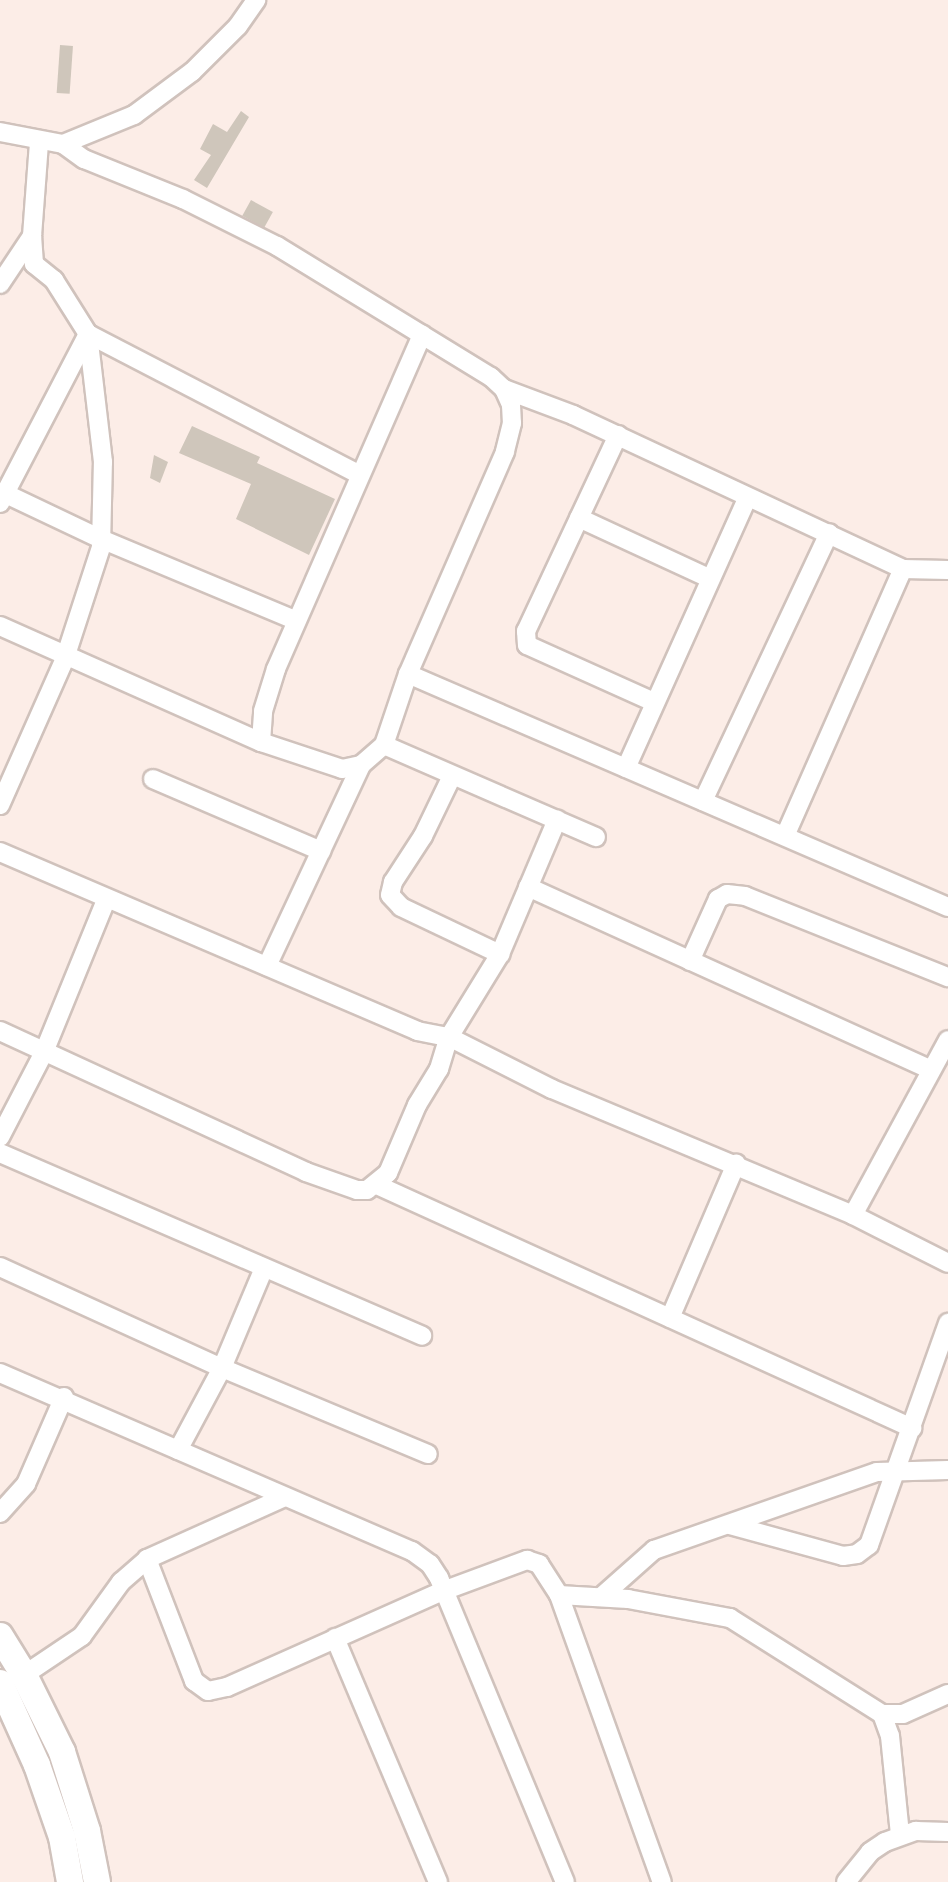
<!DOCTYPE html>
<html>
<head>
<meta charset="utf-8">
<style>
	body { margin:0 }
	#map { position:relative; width:948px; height:1882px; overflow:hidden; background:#fcede7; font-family:Commissioner,sans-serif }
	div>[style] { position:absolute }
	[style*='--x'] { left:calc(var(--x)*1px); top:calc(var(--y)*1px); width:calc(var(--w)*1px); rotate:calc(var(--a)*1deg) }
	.building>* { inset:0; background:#cfc6bb; transform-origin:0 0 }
	.roads { filter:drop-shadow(2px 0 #d0c2bc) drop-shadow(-2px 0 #d0c2bc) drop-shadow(0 2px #d0c2bc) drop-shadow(0 -2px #d0c2bc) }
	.minor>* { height:18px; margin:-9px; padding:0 9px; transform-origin:9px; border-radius:9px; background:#fff }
	.secondary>* { height:26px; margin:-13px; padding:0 13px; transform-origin:13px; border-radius:13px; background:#fff }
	span { translate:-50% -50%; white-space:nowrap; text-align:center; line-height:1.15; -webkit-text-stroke:4.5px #fcede7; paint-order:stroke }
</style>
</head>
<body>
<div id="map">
	<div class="building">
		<div style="left:60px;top:45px;width:13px;height:48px;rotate:4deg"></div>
		<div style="clip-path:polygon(241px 111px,249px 117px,207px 188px,194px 180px,211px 155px,200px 149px,213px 124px,227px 132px)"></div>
		<div style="left:251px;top:200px;width:25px;height:18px;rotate:29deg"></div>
		<div style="clip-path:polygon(192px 426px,260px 457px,257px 463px,335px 499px,309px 555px,236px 519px,251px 484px,179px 453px)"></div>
		<div style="clip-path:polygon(154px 455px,168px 462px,160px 483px,150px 478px)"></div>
	</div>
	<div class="roads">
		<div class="minor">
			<div style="--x:0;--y:132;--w:64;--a:10.8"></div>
			<div style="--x:63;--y:144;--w:77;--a:-22.2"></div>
			<div style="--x:134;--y:115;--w:72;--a:-36.6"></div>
			<div style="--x:192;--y:72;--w:65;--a:-45"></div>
			<div style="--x:238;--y:26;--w:32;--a:-55"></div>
			<div style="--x:63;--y:144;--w:26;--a:36"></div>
			<div style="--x:84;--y:159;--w:107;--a:22"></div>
			<div style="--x:183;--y:199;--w:105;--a:26.6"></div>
			<div style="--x:277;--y:246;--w:251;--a:31.5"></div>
			<div style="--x:491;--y:377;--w:18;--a:43"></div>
			<div style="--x:504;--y:389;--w:17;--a:66"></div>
			<div style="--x:511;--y:405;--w:18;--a:87"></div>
			<div style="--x:512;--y:423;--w:30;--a:104"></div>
			<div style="--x:505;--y:452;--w:242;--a:113.6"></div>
			<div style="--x:408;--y:674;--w:75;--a:108.7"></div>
			<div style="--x:0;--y:284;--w:58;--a:-56.3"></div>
			<div style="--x:504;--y:389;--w:74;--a:20.6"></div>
			<div style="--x:573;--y:415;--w:364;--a:25"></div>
			<div style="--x:903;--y:569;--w:45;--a:1.3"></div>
			<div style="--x:618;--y:435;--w:217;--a:115.1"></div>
			<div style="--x:526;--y:631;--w:14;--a:86"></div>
			<div style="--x:527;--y:645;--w:139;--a:24.2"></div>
			<div style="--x:4;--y:493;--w:107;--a:25.4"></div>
			<div style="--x:101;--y:539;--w:212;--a:22.7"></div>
			<div style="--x:0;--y:503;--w:191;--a:-62.5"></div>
			<div style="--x:88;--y:334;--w:304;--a:27.4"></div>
			<div style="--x:579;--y:518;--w:145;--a:24.8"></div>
			<div style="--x:0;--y:626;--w:286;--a:24"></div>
			<div style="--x:261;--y:742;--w:85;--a:18.4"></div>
			<div style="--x:342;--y:769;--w:19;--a:-12"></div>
			<div style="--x:361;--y:765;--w:30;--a:-41"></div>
			<div style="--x:384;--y:745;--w:231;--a:23.5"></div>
			<div style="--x:408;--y:674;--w:588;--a:23.34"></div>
			<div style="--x:261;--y:742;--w:31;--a:-86"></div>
			<div style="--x:263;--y:711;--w:44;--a:-72.8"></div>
			<div style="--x:276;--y:669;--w:365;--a:-66.4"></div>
			<div style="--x:626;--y:768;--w:297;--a:-65.8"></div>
			<div style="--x:452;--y:776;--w:67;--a:115.8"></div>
			<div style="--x:423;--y:836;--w:55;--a:123.1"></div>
			<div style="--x:393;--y:882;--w:13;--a:103"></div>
			<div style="--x:390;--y:895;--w:16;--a:47"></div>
			<div style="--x:401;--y:907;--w:110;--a:25.4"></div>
			<div style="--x:153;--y:779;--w:183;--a:23.2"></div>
			<div style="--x:703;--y:801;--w:296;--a:-64.8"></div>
			<div style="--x:0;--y:805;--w:161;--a:-66.1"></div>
			<div style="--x:65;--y:658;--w:117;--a:-72"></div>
			<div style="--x:101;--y:547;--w:85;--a:-88.7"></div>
			<div style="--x:103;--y:462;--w:129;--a:-96.7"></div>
			<div style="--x:88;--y:334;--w:64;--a:-122.2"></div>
			<div style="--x:54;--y:280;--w:26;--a:-141"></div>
			<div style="--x:34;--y:264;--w:28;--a:-94"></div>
			<div style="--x:32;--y:236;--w:94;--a:-85.7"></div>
			<div style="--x:785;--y:836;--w:292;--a:-66.2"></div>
			<div style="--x:0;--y:852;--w:454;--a:23.2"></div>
			<div style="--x:417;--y:1031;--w:33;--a:11"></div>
			<div style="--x:449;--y:1037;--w:115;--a:26.8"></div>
			<div style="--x:552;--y:1089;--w:326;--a:22.7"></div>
			<div style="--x:853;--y:1215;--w:106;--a:26.8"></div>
			<div style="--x:528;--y:887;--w:440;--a:24.4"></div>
			<div style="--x:690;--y:961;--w:68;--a:-65.7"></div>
			<div style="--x:718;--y:899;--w:10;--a:-29"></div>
			<div style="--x:727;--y:894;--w:18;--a:6"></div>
			<div style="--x:745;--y:896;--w:219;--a:21.8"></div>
			<div style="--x:267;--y:966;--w:222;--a:-64.9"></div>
			<div style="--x:0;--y:1031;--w:337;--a:24.7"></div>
			<div style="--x:306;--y:1172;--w:54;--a:19.4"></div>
			<div style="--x:357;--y:1190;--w:10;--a:0"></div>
			<div style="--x:367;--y:1190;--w:27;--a:-39"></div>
			<div style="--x:388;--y:1173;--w:74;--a:-66.9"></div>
			<div style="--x:417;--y:1105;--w:42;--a:-58.6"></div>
			<div style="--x:439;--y:1069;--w:34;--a:-73"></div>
			<div style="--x:449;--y:1037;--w:97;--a:-58.4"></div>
			<div style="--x:500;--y:954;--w:146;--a:-67"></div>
			<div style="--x:0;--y:1137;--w:96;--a:-62.6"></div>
			<div style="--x:44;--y:1052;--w:164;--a:-67.8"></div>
			<div style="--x:0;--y:1153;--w:460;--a:23.4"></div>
			<div style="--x:377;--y:1185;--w:588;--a:24.43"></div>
			<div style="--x:853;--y:1215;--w:199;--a:-61.5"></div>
			<div style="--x:0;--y:1267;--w:244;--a:24.5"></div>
			<div style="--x:222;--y:1368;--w:93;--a:118.2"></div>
			<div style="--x:264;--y:1268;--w:108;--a:112.8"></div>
			<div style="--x:222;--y:1368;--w:223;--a:22.7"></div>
			<div style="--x:670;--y:1318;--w:168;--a:-66.8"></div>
			<div style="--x:0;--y:1373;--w:449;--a:23.4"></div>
			<div style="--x:412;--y:1551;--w:22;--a:36"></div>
			<div style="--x:430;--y:1564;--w:17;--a:57"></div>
			<div style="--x:439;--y:1578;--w:329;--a:67.5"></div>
			<div style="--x:0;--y:1513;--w:39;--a:-48"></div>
			<div style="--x:26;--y:1484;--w:95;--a:-66.4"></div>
			<div style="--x:730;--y:1525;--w:117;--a:15.3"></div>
			<div style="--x:843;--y:1556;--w:14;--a:-8"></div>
			<div style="--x:857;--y:1554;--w:15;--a:-37"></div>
			<div style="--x:869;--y:1545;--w:236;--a:-70.4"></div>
			<div style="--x:147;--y:1559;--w:131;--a:68.9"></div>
			<div style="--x:194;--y:1681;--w:17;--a:36"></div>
			<div style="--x:208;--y:1691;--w:19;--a:-12"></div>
			<div style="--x:227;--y:1687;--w:236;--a:-24"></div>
			<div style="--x:443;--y:1591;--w:90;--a:-20.3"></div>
			<div style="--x:527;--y:1560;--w:13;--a:18"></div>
			<div style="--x:539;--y:1564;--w:37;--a:57"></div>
			<div style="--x:559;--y:1595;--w:305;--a:70.3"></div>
			<div style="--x:559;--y:1595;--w:69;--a:3.3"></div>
			<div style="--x:628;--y:1599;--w:104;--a:10.6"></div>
			<div style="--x:730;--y:1618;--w:180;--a:32.3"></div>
			<div style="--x:882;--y:1714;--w:21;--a:0"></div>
			<div style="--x:903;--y:1714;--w:49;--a:-24"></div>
			<div style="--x:601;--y:1597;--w:71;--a:-41.6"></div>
			<div style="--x:654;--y:1550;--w:236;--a:-19.3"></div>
			<div style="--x:877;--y:1472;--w:71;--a:-1.6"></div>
			<div style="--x:335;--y:1638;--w:265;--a:67.1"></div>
			<div style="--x:24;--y:1675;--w:70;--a:-33.9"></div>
			<div style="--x:82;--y:1636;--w:67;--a:-54.2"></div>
			<div style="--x:121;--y:1582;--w:35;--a:-41"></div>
			<div style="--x:147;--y:1559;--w:151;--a:-24.2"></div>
			<div style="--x:882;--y:1714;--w:23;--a:70"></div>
			<div style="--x:890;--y:1736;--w:100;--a:84.2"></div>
			<div style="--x:846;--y:1882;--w:38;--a:-51"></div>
			<div style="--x:870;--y:1852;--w:18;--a:-34"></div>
			<div style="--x:885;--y:1842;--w:33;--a:-20"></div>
			<div style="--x:916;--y:1831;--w:32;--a:2"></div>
		</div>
		<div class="secondary">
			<div style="--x:0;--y:1636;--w:46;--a:58.4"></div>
			<div style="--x:24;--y:1675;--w:86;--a:63.7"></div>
			<div style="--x:62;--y:1752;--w:83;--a:72.4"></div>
			<div style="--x:87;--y:1831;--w:52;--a:78.9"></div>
			<div style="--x:0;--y:1683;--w:90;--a:65.7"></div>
			<div style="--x:37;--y:1765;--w:76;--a:70.9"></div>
			<div style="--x:62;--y:1837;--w:46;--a:79.9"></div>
		</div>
	</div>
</div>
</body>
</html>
